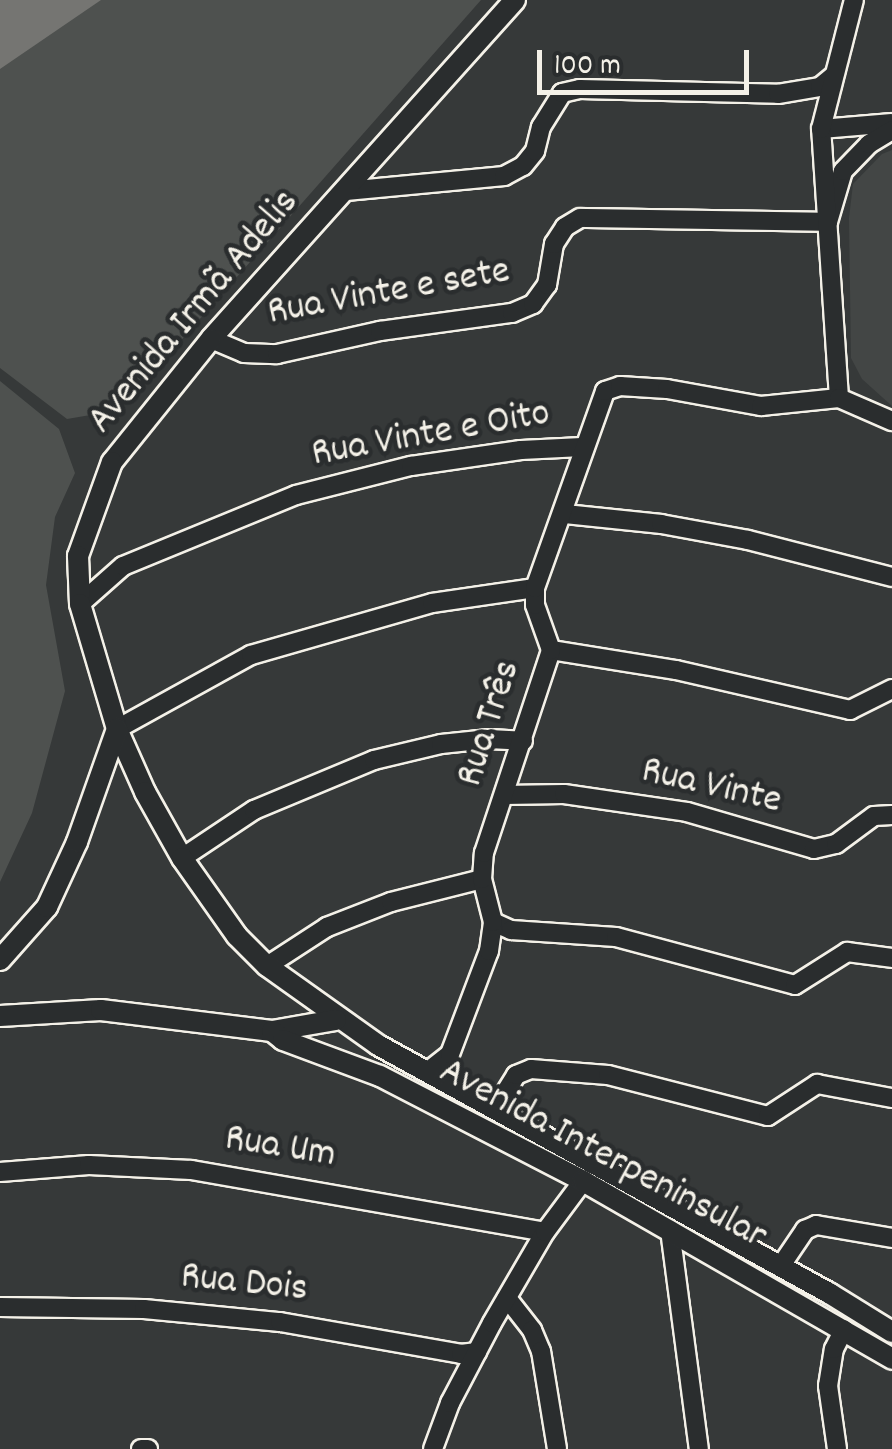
<!DOCTYPE html>
<html>
<head>
<meta charset="utf-8">
<style>
	body { margin:0 }
	#map { position:relative; width:892px; height:1449px; overflow:hidden; background:#363939; font-family:Dekko,sans-serif }
	div>[style] { position:absolute }
	[style*='--x'] { left:calc(var(--x)*1px); top:calc(var(--y)*1px); width:calc(var(--w)*1px); rotate:calc(var(--a)*1deg) }
	.built>* { inset:0; background:#434645 }
	.green>* { inset:0; background:#4e514f }
	.water>* { inset:0; background:#757572 }
	.roads { filter:drop-shadow(2px 0 #f4f1e8) drop-shadow(-2px 0 #f4f1e8) drop-shadow(0 2px #f4f1e8) drop-shadow(0 -2px #f4f1e8) }
	.minor>* { height:18px; margin:-9px; padding:0 9px; transform-origin:9px; border-radius:9px; background:#2a2d2e }
	.tertiary>* { height:20px; margin:-10px; padding:0 10px; transform-origin:10px; border-radius:10px; background:#2a2d2e }
	span { translate:-50% -50%; white-space:nowrap; text-align:center; line-height:1.15; -webkit-text-stroke:9px #2a2d2e; paint-order:stroke }
	.street-label { font-size:40px; color:#f4f1e8 }
	.scale { position:absolute; left:537px; top:50px; width:212px; height:45px; box-sizing:border-box; border:5px solid #f4f1e8; border-top:0; padding-left:12px; font-size:30px; line-height:35px; white-space:nowrap; color:#f4f1e8; -webkit-text-stroke:8px #2a2d2e; paint-order:stroke }
</style>
</head>
<body>
<div id="map">
	<div class="built">
		<div style="clip-path:polygon(892px 150px,892px 406px,862px 379px,851px 358px,849px 218px,853px 184px,882px 154px)"></div>
	</div>
	<div class="green">
		<div style="clip-path:polygon(0 0,481px 0,132px 396px,108px 412px,67px 419px,0 368px)"></div>
		<div style="clip-path:polygon(0 381px,59px 429px,75px 473px,55px 517px,46px 585px,65px 691px,32px 813px,0 882px)"></div>
	</div>
	<div class="water">
		<div style="clip-path:polygon(0 0,101px 0,0 69px)"></div>
	</div>
	<div class="roads">
		<div class="minor">
			<div style="--x:821;--y:129;--w:71;--a:-4.8"></div>
			<div style="--x:346;--y:191;--w:159;--a:-5.4"></div>
			<div style="--x:504;--y:176;--w:21;--a:-28"></div>
			<div style="--x:523;--y:166;--w:19;--a:-51"></div>
			<div style="--x:535;--y:151;--w:25;--a:-76"></div>
			<div style="--x:541;--y:127;--w:40;--a:-58"></div>
			<div style="--x:562;--y:93;--w:18;--a:-13"></div>
			<div style="--x:580;--y:89;--w:198;--a:1.4"></div>
			<div style="--x:778;--y:94;--w:43;--a:-9.5"></div>
			<div style="--x:820;--y:87;--w:17;--a:-40"></div>
			<div style="--x:211;--y:339;--w:36;--a:23"></div>
			<div style="--x:244;--y:353;--w:33;--a:2"></div>
			<div style="--x:277;--y:354;--w:106;--a:-12.6"></div>
			<div style="--x:380;--y:331;--w:133;--a:-7.8"></div>
			<div style="--x:512;--y:313;--w:23;--a:-23"></div>
			<div style="--x:533;--y:304;--w:24;--a:-54"></div>
			<div style="--x:547;--y:285;--w:42;--a:-80.3"></div>
			<div style="--x:554;--y:244;--w:20;--a:-57"></div>
			<div style="--x:565;--y:227;--w:17;--a:-31"></div>
			<div style="--x:580;--y:218;--w:248;--a:0.9"></div>
			<div style="--x:828;--y:222;--w:53;--a:-73.6"></div>
			<div style="--x:843;--y:171;--w:37;--a:-46"></div>
			<div style="--x:869;--y:144;--w:27;--a:-31"></div>
			<div style="--x:839;--y:398;--w:270;--a:-93.8"></div>
			<div style="--x:821;--y:129;--w:133;--a:-75.7"></div>
			<div style="--x:565;--y:514;--w:97;--a:5.9"></div>
			<div style="--x:661;--y:524;--w:88;--a:10.4"></div>
			<div style="--x:748;--y:540;--w:149;--a:14.4"></div>
			<div style="--x:80;--y:604;--w:57;--a:-41.5"></div>
			<div style="--x:123;--y:566;--w:187;--a:-22.3"></div>
			<div style="--x:296;--y:495;--w:119;--a:-14.2"></div>
			<div style="--x:411;--y:466;--w:111;--a:-8.3"></div>
			<div style="--x:521;--y:450;--w:61;--a:-2.8"></div>
			<div style="--x:551;--y:650;--w:127;--a:9.1"></div>
			<div style="--x:676;--y:670;--w:179;--a:12.9"></div>
			<div style="--x:850;--y:710;--w:47;--a:-26.6"></div>
			<div style="--x:117;--y:729;--w:153;--a:-28.9"></div>
			<div style="--x:251;--y:655;--w:188;--a:-16"></div>
			<div style="--x:432;--y:603;--w:104;--a:-8.3"></div>
			<div style="--x:504;--y:795;--w:60;--a:-1"></div>
			<div style="--x:564;--y:794;--w:124;--a:8.3"></div>
			<div style="--x:687;--y:812;--w:132;--a:16.2"></div>
			<div style="--x:814;--y:849;--w:23;--a:-13"></div>
			<div style="--x:836;--y:844;--w:47;--a:-36.4"></div>
			<div style="--x:874;--y:816;--w:18;--a:-3"></div>
			<div style="--x:182;--y:858;--w:87;--a:-33.7"></div>
			<div style="--x:254;--y:810;--w:130;--a:-22.6"></div>
			<div style="--x:374;--y:760;--w:69;--a:-13.4"></div>
			<div style="--x:441;--y:744;--w:48;--a:-5.9"></div>
			<div style="--x:489;--y:739;--w:34;--a:3"></div>
			<div style="--x:493;--y:922;--w:20;--a:24"></div>
			<div style="--x:511;--y:930;--w:105;--a:3.8"></div>
			<div style="--x:616;--y:937;--w:185;--a:15"></div>
			<div style="--x:795;--y:985;--w:62;--a:-32.4"></div>
			<div style="--x:847;--y:952;--w:45;--a:7.6"></div>
			<div style="--x:267;--y:966;--w:72;--a:-33"></div>
			<div style="--x:327;--y:927;--w:69;--a:-21.3"></div>
			<div style="--x:391;--y:902;--w:94;--a:-14.2"></div>
			<div style="--x:427;--y:1072;--w:29;--a:-38"></div>
			<div style="--x:450;--y:1054;--w:110;--a:-69.3"></div>
			<div style="--x:489;--y:951;--w:29;--a:-82"></div>
			<div style="--x:493;--y:922;--w:44;--a:-104.3"></div>
			<div style="--x:482;--y:879;--w:26;--a:-86"></div>
			<div style="--x:484;--y:853;--w:214;--a:-71.7"></div>
			<div style="--x:551;--y:650;--w:48;--a:-109.6"></div>
			<div style="--x:535;--y:605;--w:17;--a:-90"></div>
			<div style="--x:535;--y:588;--w:209;--a:-70.4"></div>
			<div style="--x:605;--y:391;--w:16;--a:-18"></div>
			<div style="--x:620;--y:386;--w:47;--a:3.7"></div>
			<div style="--x:667;--y:389;--w:96;--a:10.3"></div>
			<div style="--x:761;--y:406;--w:78;--a:-5.9"></div>
			<div style="--x:839;--y:398;--w:58;--a:23.5"></div>
			<div style="--x:495;--y:1109;--w:40;--a:-58"></div>
			<div style="--x:516;--y:1075;--w:16;--a:-22"></div>
			<div style="--x:531;--y:1069;--w:77;--a:4.5"></div>
			<div style="--x:608;--y:1075;--w:165;--a:14.4"></div>
			<div style="--x:768;--y:1116;--w:59;--a:-33.1"></div>
			<div style="--x:817;--y:1084;--w:76;--a:10.6"></div>
			<div style="--x:0;--y:1172;--w:89;--a:-4.5"></div>
			<div style="--x:89;--y:1165;--w:102;--a:2.8"></div>
			<div style="--x:191;--y:1170;--w:359;--a:9.9"></div>
			<div style="--x:670;--y:1230;--w:221;--a:82.5"></div>
			<div style="--x:780;--y:1267;--w:45;--a:-56"></div>
			<div style="--x:805;--y:1230;--w:12;--a:-24"></div>
			<div style="--x:816;--y:1225;--w:77;--a:9.7"></div>
			<div style="--x:507;--y:1298;--w:41;--a:52"></div>
			<div style="--x:532;--y:1330;--w:23;--a:67"></div>
			<div style="--x:541;--y:1351;--w:99;--a:80.7"></div>
			<div style="--x:0;--y:1307;--w:144;--a:0.8"></div>
			<div style="--x:144;--y:1309;--w:137;--a:5.5"></div>
			<div style="--x:280;--y:1322;--w:184;--a:10"></div>
			<div style="--x:461;--y:1354;--w:16;--a:-7"></div>
			<div style="--x:141;--y:1449;--w:7;--a:0"></div>
			<div style="--x:433;--y:1449;--w:49;--a:-69.7"></div>
			<div style="--x:450;--y:1403;--w:90;--a:-62.3"></div>
			<div style="--x:492;--y:1323;--w:105;--a:-59.8"></div>
			<div style="--x:545;--y:1232;--w:64;--a:-53.3"></div>
			<div style="--x:837;--y:1449;--w:64;--a:-98.1"></div>
			<div style="--x:828;--y:1386;--w:37;--a:-81"></div>
			<div style="--x:834;--y:1349;--w:22;--a:-63"></div>
		</div>
		<div class="tertiary">
			<div style="--x:515;--y:0;--w:455;--a:131.9"></div>
			<div style="--x:211;--y:339;--w:158;--a:128.8"></div>
			<div style="--x:112;--y:462;--w:100;--a:109.9"></div>
			<div style="--x:78;--y:556;--w:48;--a:87.6"></div>
			<div style="--x:80;--y:604;--w:130;--a:73.5"></div>
			<div style="--x:117;--y:729;--w:69;--a:66"></div>
			<div style="--x:145;--y:792;--w:76;--a:60.7"></div>
			<div style="--x:182;--y:858;--w:95;--a:54.8"></div>
			<div style="--x:237;--y:936;--w:42;--a:45"></div>
			<div style="--x:267;--y:966;--w:136;--a:35.4"></div>
			<div style="--x:378;--y:1045;--w:515;--a:28.81"></div>
			<div style="--x:829;--y:1293;--w:74;--a:31.8"></div>
			<div style="--x:0;--y:960;--w:71;--a:-48.4"></div>
			<div style="--x:47;--y:907;--w:72;--a:-65.2"></div>
			<div style="--x:77;--y:842;--w:120;--a:-70.5"></div>
			<div style="--x:0;--y:1016;--w:101;--a:-3.4"></div>
			<div style="--x:101;--y:1010;--w:172;--a:7"></div>
			<div style="--x:272;--y:1031;--w:65;--a:-9.8"></div>
			<div style="--x:272;--y:1031;--w:14;--a:39"></div>
			<div style="--x:283;--y:1040;--w:103;--a:20.4"></div>
			<div style="--x:380;--y:1076;--w:229;--a:27.3"></div>
			<div style="--x:583;--y:1181;--w:357;--a:29.9"></div>
		</div>
	</div>
	<div class="street-label">
		<span style="left:389px;top:294px;rotate:-10deg">Rua Vinte e sete</span>
		<span style="left:195px;top:313px;rotate:-50deg">Avenida Irmã Adelis</span>
		<span style="left:431px;top:436px;rotate:-10deg">Rua Vinte e Oito</span>
		<span style="left:491px;top:724px;rotate:-72deg">Rua Três</span>
		<span style="left:711px;top:788px;rotate:13deg">Rua Vinte</span>
		<span style="left:280px;top:1149px;rotate:9deg">Rua Um</span>
		<span style="left:602px;top:1156px;rotate:28deg">Avenida Interpeninsular</span>
		<span style="left:244px;top:1285px;rotate:6deg">Rua Dois</span>
	</div>
	<div class="scale">100 m</div>
</div>
</body>
</html>
